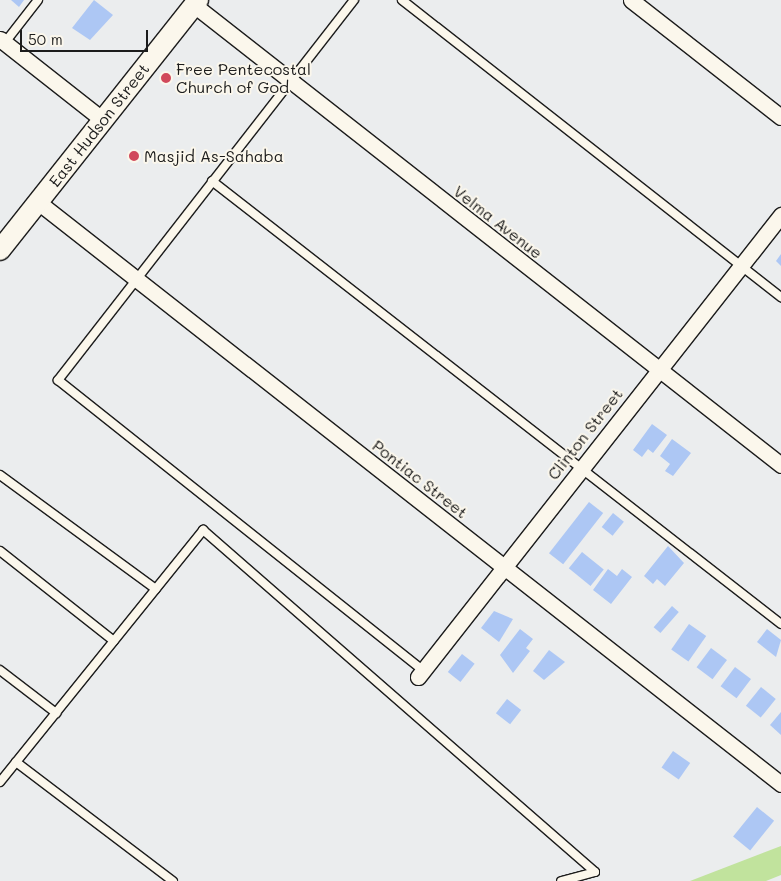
<!DOCTYPE html>
<html>
<head>
<meta charset="utf-8">
<style>
	body { margin:0 }
	#map { position:relative; width:781px; height:881px; overflow:hidden; background:#ebedee; font-family:Mali,sans-serif }
	div>[style] { position:absolute }
	[style*='--x'] { left:calc(var(--x)*1px); top:calc(var(--y)*1px); width:calc(var(--w)*1px); rotate:calc(var(--a)*1deg) }
	.green>* { inset:0; background:#c1e39d }
	.building>* { inset:0; background:#adc7f4; transform-origin:0 0 }
	.roads { filter:drop-shadow(1px 0 #1c1c1c) drop-shadow(-1px 0 #1c1c1c) drop-shadow(0 1px #1c1c1c) drop-shadow(0 -1px #1c1c1c) }
	.service>* { height:8px; margin:-4px; padding:0 4px; transform-origin:4px; border-radius:4px; background:#fbf7ec }
	.minor>* { height:15px; margin:-7.5px; padding:0 7.5px; transform-origin:7.5px; border-radius:7.5px; background:#fbf7ec }
	.secondary>* { height:20px; margin:-10px; padding:0 10px; transform-origin:10px; border-radius:10px; background:#fbf7ec }
	.dots>* { width:14px; height:14px; translate:-50% -50%; box-sizing:border-box; border:2px solid #fbf7ec; border-radius:50% }
	span { translate:-50% -50%; white-space:nowrap; text-align:center; line-height:1.15; -webkit-text-stroke:4px #fbf7ec; paint-order:stroke }
	.poi-label { font-size:16px; color:#1c1c1c }
	.left { translate:0 -50%; text-align:left }
	.street-label { font-size:16px; color:#1c1c1c }
	.scale { position:absolute; left:20px; top:30px; width:128px; height:22px; box-sizing:border-box; border:2px solid #1c1c1c; border-top:0; padding-left:6px; font-size:15px; line-height:18px; white-space:nowrap; color:#1c1c1c; -webkit-text-stroke:4px #fbf7ec; paint-order:stroke }
</style>
</head>
<body>
<div id="map">
	<div class="green">
		<div style="clip-path:polygon(781px 846px,781px 875px,766px 881px,690px 881px)"></div>
	</div>
	<div class="building">
		<div style="clip-path:polygon(11px 0,24px 0,19px 7px)"></div>
		<div style="clip-path:polygon(94px 0,113px 15px,90px 40px,72px 28px)"></div>
		<div style="clip-path:polygon(781px 254px,781px 266px,776px 261px)"></div>
		<div style="clip-path:polygon(652px 424px,667px 435px,653px 453px,648px 449px,642px 457px,633px 450px)"></div>
		<div style="clip-path:polygon(672px 439px,691px 453px,673px 476px,665px 471px,670px 464px,660px 456px)"></div>
		<div style="left:589px;top:502px;width:18px;height:65px;rotate:38deg"></div>
		<div style="left:613px;top:513px;width:14px;height:18px;rotate:39deg"></div>
		<div style="clip-path:polygon(668px 546px,684px 563px,665px 586px,657px 579px,653px 584px,644px 576px)"></div>
		<div style="left:582px;top:552px;width:28px;height:21px;rotate:39deg"></div>
		<div style="clip-path:polygon(608px 569px,617px 576px,622px 569px,632px 577px,611px 604px,593px 590px)"></div>
		<div style="left:672px;top:606px;width:9px;height:28px;rotate:41deg"></div>
		<div style="clip-path:polygon(494px 611px,513px 619px,499px 642px,481px 628px)"></div>
		<div style="left:689px;top:624px;width:21px;height:31px;rotate:35deg"></div>
		<div style="clip-path:polygon(520px 629px,533px 639px,526px 648px,530px 651px,513px 673px,500px 655px)"></div>
		<div style="clip-path:polygon(767px 629px,781px 640px,776px 657px,757px 642px)"></div>
		<div style="left:711px;top:648px;width:20px;height:24px;rotate:37deg"></div>
		<div style="clip-path:polygon(549px 650px,565px 662px,544px 680px,533px 671px)"></div>
		<div style="left:462px;top:654px;width:16px;height:23px;rotate:38deg"></div>
		<div style="left:735px;top:667px;width:20px;height:24px;rotate:37deg"></div>
		<div style="left:761px;top:687px;width:19px;height:24px;rotate:39deg"></div>
		<div style="left:507px;top:699px;width:18px;height:18px;rotate:38deg"></div>
		<div style="clip-path:polygon(781px 712px,781px 735px,770px 725px)"></div>
		<div style="left:673px;top:751px;width:21px;height:20px;rotate:35deg"></div>
		<div style="left:757px;top:807px;width:22px;height:38px;rotate:39deg"></div>
	</div>
	<div class="roads">
		<div class="service">
			<div style="--x:354;--y:0;--w:482;--a:127.9"></div>
			<div style="--x:58;--y:380;--w:466;--a:38.5"></div>
			<div style="--x:402;--y:0;--w:482;--a:38.1"></div>
			<div style="--x:3;--y:45;--w:57;--a:-52.1"></div>
			<div style="--x:212;--y:181;--w:721;--a:37.9"></div>
			<div style="--x:0;--y:475;--w:193;--a:36.2"></div>
			<div style="--x:0;--y:551;--w:145;--a:38.3"></div>
			<div style="--x:0;--y:670;--w:71;--a:37.5"></div>
			<div style="--x:16;--y:762;--w:197;--a:37.2"></div>
			<div style="--x:0;--y:782;--w:324;--a:-51.1"></div>
			<div style="--x:203;--y:530;--w:520;--a:41.1"></div>
			<div style="--x:595;--y:872;--w:35;--a:165"></div>
		</div>
		<div class="minor">
			<div style="--x:631;--y:0;--w:190;--a:38"></div>
			<div style="--x:194;--y:5;--w:746;--a:38.08"></div>
			<div style="--x:0;--y:39;--w:131;--a:38.2"></div>
			<div style="--x:38;--y:202;--w:944;--a:38.07"></div>
			<div style="--x:418;--y:677;--w:588;--a:-51.84"></div>
		</div>
		<div class="secondary">
			<div style="--x:0;--y:250;--w:319;--a:-51.6"></div>
		</div>
	</div>
	<div class="dots">
		<div style="left:166px;top:78px;background:#d1495b"></div>
		<div style="left:134px;top:156px;background:#d1495b"></div>
	</div>
	<div class="poi-label">
		<span class="left" style="left:176px;top:78px">Free Pentecostal<br>Church of God</span>
		<span class="left" style="left:144px;top:156px">Masjid As-Sahaba</span>
	</div>
	<div class="street-label">
		<span style="left:99px;top:125px;rotate:-52deg">East Hudson Street</span>
		<span style="left:498px;top:222px;rotate:38deg">Velma Avenue</span>
		<span style="left:585px;top:434px;rotate:-52deg">Clinton Street</span>
		<span style="left:420px;top:479px;rotate:38deg">Pontiac Street</span>
	</div>
	<div class="scale">50 m</div>
</div>
</body>
</html>
